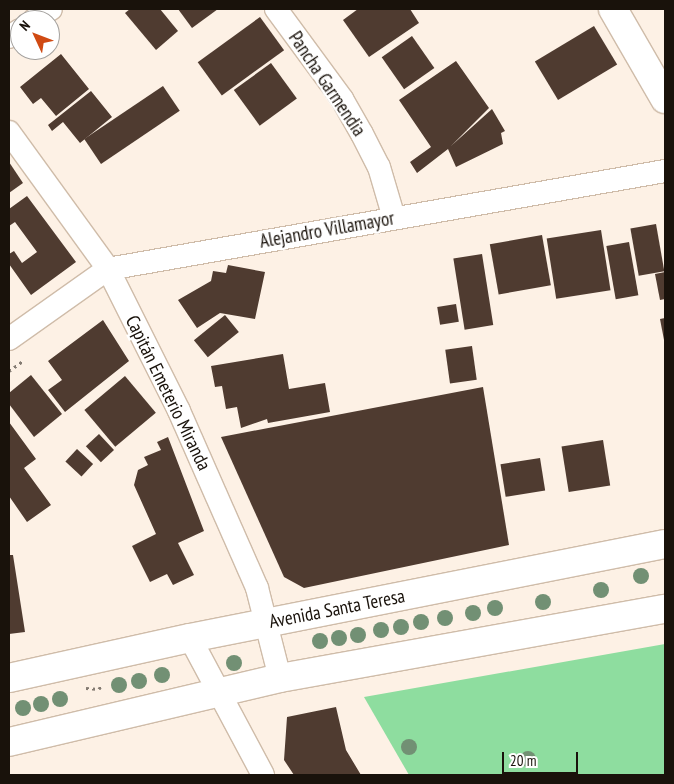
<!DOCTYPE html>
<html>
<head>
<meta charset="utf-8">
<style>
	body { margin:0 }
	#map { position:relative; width:674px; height:784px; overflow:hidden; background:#fdf1e5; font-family:"PT Sans Narrow",sans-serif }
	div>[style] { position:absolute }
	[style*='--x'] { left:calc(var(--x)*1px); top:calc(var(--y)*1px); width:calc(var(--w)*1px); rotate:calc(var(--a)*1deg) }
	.green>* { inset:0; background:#8edd9f }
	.building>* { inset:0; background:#4f3b30; transform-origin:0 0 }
	.path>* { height:3px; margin-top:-1.5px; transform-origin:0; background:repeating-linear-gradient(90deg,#847b72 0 2.5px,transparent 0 6.5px) }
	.roads { filter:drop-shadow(1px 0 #cfbca9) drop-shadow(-1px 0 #cfbca9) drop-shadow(0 1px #cfbca9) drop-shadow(0 -1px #cfbca9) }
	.street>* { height:22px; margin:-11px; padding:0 11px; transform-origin:11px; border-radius:11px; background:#fff }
	.secondary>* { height:28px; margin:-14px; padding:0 14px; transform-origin:14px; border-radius:14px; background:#fff }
	.primary>* { height:28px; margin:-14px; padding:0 14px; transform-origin:14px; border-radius:14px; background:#fff }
	.trees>* { width:16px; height:16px; margin:-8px; border-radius:50%; background:#729074 }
	span { translate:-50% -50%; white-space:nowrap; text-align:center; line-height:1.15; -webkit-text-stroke:5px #fff; paint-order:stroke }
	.street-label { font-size:19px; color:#19120b }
	.frame { position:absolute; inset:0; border:10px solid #19120b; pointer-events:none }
	.north { position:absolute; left:10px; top:10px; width:50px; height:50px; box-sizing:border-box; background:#fff; border:1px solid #a3a09d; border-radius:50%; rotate:313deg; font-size:14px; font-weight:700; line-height:20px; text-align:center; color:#19120b }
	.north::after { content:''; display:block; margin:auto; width:18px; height:22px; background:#d04a13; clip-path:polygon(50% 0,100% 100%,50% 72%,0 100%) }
	.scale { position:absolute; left:502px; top:752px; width:76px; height:22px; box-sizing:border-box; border:2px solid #19120b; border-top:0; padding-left:6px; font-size:15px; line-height:18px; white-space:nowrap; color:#19120b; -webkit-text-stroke:4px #fff; paint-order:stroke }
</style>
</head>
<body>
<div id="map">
	<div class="green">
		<div style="clip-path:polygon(665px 644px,665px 775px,409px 775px,364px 697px)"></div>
	</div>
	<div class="building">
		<div style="clip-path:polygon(130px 9px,160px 9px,178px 31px,156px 50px,125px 13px)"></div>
		<div style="clip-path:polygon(178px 9px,218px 9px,192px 28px)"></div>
		<div style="clip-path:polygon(358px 9px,410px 9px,419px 23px,369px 57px,343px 20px)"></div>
		<div style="left:260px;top:17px;width:41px;height:77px;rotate:54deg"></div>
		<div style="left:594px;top:26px;width:45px;height:69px;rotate:59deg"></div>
		<div style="left:412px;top:36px;width:39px;height:37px;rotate:55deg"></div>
		<div style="clip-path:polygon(61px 54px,89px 89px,56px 116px,41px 98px,33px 104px,20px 87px)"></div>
		<div style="clip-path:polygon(456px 61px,489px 108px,451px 146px,492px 109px,505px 131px,501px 133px,503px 144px,456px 167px,448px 149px,417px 173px,410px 162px,431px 147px,399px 100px)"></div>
		<div style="left:271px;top:63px;width:44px;height:46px;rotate:54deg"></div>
		<div style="left:163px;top:86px;width:30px;height:95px;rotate:56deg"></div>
		<div style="clip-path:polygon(91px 91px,112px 117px,80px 143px,63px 122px,52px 131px,48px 125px)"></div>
		<div style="clip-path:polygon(9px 162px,23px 183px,9px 193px)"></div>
		<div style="clip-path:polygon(27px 196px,76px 262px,31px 295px,9px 264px,9px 254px,14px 251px,22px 263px,37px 252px,15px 222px,9px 226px,9px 209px)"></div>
		<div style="left:656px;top:224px;width:48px;height:26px;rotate:80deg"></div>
		<div style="left:601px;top:230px;width:61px;height:55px;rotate:81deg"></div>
		<div style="left:542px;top:235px;width:51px;height:53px;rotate:80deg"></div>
		<div style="left:629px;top:242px;width:54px;height:23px;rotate:80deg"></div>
		<div style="left:482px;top:254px;width:72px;height:29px;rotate:81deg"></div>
		<div style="clip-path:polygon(228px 265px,265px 272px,255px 319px,220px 313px,197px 328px,178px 300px,211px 281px,213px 271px,226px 273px)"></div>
		<div style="clip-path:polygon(665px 272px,665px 299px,660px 300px,655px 274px)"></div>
		<div style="left:456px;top:304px;width:18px;height:19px;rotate:81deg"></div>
		<div style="left:225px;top:315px;width:22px;height:40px;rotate:51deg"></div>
		<div style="clip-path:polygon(665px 318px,665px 340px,664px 340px,660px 319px)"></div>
		<div style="clip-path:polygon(103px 320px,129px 361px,65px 412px,48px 390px,62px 380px,48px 361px)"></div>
		<div style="left:472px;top:346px;width:34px;height:27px;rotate:82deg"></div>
		<div style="clip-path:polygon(283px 354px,289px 389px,325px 383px,330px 412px,268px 423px,267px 419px,241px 428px,237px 407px,226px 409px,222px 386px,215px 387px,211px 366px)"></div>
		<div style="clip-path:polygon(31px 375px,62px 414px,34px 437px,9px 404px,9px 393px)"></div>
		<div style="left:125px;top:376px;width:48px;height:53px;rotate:50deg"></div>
		<div style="clip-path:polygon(483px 387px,509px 545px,304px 588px,284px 577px,221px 437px)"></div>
		<div style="clip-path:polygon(9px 422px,36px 459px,24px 468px,51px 505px,27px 522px,9px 496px)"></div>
		<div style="left:99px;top:434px;width:22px;height:18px;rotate:47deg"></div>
		<div style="clip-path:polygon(168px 437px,204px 531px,178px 543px,194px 575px,173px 585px,167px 574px,150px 582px,132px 546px,156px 534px,134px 485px,138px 470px,148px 465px,144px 457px,161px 450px,157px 442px)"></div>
		<div style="left:603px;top:440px;width:46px;height:42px;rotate:81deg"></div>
		<div style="left:77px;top:449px;width:22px;height:17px;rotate:43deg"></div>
		<div style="left:540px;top:458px;width:33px;height:40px;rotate:81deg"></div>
		<div style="clip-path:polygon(9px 555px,13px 555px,25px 632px,9px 634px)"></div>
		<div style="clip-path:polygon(336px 707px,346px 750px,361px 775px,294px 775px,284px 760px,287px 717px)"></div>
	</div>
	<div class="path">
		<div style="--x:9;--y:371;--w:17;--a:-36"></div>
		<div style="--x:86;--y:688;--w:13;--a:4"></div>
		<div style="--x:99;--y:689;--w:6;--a:-59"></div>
	</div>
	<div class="roads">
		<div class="street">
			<div style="--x:276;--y:9;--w:112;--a:53.7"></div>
			<div style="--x:342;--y:99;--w:40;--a:60.3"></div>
			<div style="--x:362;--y:134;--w:37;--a:63"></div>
			<div style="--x:379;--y:167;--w:53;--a:73.6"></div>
			<div style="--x:34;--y:20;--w:20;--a:-33"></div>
			<div style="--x:9;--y:37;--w:13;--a:-32"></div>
			<div style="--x:9;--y:132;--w:169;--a:54.1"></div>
			<div style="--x:108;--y:269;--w:159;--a:63.4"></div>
			<div style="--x:179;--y:411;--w:193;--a:66.2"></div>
			<div style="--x:257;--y:588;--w:93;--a:75.7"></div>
			<div style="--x:9;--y:339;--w:121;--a:-35.3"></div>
			<div style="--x:108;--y:269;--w:566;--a:-9.98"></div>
			<div style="--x:190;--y:638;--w:155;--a:61.9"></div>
		</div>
		<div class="secondary">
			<div style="--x:613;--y:9;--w:104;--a:60"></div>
		</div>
		<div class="primary">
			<div style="--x:9;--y:678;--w:185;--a:-12.5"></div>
			<div style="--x:190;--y:638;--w:484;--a:-11.2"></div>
			<div style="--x:9;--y:742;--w:278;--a:-13.3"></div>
			<div style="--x:280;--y:678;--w:391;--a:-10.2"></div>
		</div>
	</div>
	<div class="trees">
		<div style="left:641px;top:576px"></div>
		<div style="left:601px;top:590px"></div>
		<div style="left:543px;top:602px"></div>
		<div style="left:495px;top:608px"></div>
		<div style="left:473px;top:613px"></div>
		<div style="left:445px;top:618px"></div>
		<div style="left:421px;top:622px"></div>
		<div style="left:401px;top:627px"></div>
		<div style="left:381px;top:630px"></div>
		<div style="left:358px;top:635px"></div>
		<div style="left:339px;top:638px"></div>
		<div style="left:320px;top:641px"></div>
		<div style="left:234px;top:663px"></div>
		<div style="left:162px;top:675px"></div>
		<div style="left:139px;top:681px"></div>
		<div style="left:119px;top:685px"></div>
		<div style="left:60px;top:699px"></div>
		<div style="left:41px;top:704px"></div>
		<div style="left:23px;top:708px"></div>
		<div style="left:409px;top:747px"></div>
		<div style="left:528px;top:759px"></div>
	</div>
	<div class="street-label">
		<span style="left:327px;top:84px;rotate:56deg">Pancha Garmendia</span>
		<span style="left:327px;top:230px;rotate:-10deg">Alejandro Villamayor</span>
		<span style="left:168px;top:393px;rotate:64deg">Capitán Emeterio Miranda</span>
		<span style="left:337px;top:609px;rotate:-11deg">Avenida Santa Teresa</span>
	</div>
	<div class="frame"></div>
	<div class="north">N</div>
	<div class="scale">20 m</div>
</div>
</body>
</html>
